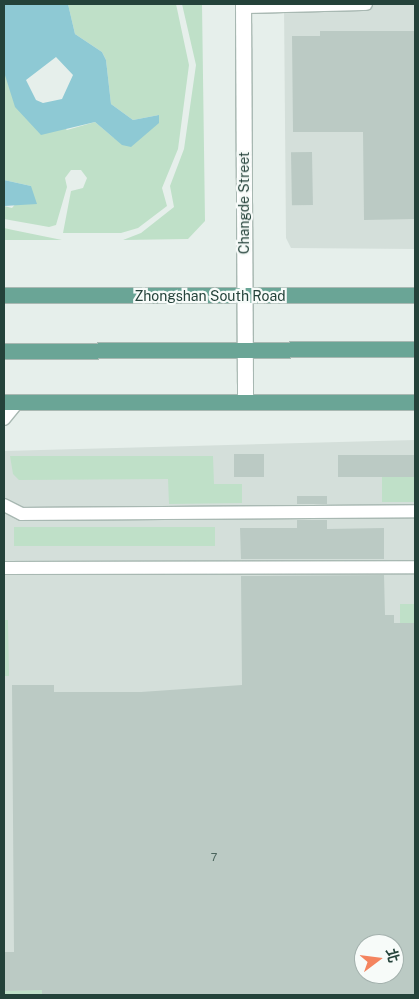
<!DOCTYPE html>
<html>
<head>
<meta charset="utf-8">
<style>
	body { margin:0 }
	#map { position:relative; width:419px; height:999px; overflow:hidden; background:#e6efeb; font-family:"Public Sans","Noto Sans TC",sans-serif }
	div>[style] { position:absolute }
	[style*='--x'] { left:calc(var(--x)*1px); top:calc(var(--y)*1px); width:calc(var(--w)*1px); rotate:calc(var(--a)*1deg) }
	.built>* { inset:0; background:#d4dfda }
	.green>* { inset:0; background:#bfe0c8; transform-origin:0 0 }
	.water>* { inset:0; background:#8ec9d4 }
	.building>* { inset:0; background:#bbcac4; transform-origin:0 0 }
	.roads { filter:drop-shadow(1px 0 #a8b8b2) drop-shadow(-1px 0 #a8b8b2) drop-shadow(0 1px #a8b8b2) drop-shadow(0 -1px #a8b8b2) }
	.lane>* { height:12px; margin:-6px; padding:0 6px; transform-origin:6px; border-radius:6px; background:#fff }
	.street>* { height:15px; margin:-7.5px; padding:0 7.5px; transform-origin:7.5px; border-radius:7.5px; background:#fff }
	.primary>* { height:15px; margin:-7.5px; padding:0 7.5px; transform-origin:7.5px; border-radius:7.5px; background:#6aa596 }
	span { translate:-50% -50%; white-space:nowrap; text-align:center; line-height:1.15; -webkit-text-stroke:4.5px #f7fbf9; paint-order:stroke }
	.number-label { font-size:11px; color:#4a645c }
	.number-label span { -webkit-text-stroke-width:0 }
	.street-label { font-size:14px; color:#24423a }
	.frame { position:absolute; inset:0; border:5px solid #24423a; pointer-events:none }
	.north { position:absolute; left:354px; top:934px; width:50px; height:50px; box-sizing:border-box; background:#f7fbf9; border:1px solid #a3b1ad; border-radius:50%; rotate:75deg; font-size:14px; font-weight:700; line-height:20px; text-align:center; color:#24423a }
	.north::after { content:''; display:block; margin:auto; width:18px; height:22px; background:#f4845f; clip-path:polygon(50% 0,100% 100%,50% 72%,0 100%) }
</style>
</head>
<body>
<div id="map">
	<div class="built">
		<div style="clip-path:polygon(284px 4px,415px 4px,415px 249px,291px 248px,286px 238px)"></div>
		<div style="clip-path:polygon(evenodd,415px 440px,415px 995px,4px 995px,4px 451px,415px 440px,364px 944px,394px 944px,394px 974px,364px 974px,364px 944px)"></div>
	</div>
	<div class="green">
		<div style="clip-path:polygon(68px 4px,176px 4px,189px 65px,178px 149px,162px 188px,167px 206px,138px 228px,121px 233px,63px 233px,71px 191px,83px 188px,87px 178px,81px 170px,71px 170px,65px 178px,67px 187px,56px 225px,49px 227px,4px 219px,4px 206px,12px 208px,31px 186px,4px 180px,4px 72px,67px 130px,95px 122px,114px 138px,159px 115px,133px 120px,111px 104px,106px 60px,102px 52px,75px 34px)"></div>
		<div style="clip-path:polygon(182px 4px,202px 4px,205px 221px,188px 239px,123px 240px,141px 233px,174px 207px,170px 186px,184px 149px,196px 65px)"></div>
		<div style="clip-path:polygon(4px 228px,13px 230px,62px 240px,4px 240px)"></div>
		<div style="left:415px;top:455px;width:47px;height:33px;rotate:90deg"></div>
		<div style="clip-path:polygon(10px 456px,213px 456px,214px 484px,242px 484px,242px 503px,169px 504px,168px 479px,19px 480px,13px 474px)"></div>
		<div style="left:215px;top:527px;width:19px;height:201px;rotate:90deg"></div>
		<div style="left:400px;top:604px;width:15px;height:19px"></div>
		<div style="clip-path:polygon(4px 620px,8px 620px,9px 676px,4px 676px)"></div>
		<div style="clip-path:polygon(42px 990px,42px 995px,4px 995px,4px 991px)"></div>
	</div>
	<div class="water">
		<div style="clip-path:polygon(evenodd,4px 4px,68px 4px,75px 34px,102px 52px,106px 60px,111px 104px,133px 120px,159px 115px,159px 123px,131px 147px,122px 145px,95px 122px,41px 135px,15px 107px,4px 72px,4px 4px,56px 57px,73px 75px,62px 99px,43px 103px,36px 100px,26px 80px,56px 57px)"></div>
		<div style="clip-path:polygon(4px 180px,31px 186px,37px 204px,4px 206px)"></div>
	</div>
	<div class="building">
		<div style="clip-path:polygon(320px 31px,415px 31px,415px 219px,364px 220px,363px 132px,293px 132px,292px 36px,320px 36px)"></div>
		<div style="left:312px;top:152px;width:53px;height:21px;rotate:89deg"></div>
		<div style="left:234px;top:454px;width:30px;height:23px"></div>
		<div style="left:415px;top:455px;width:22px;height:77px;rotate:90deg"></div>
		<div style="left:297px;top:496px;width:30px;height:8px"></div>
		<div style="clip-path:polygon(297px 520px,327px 520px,327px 529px,384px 528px,384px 559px,241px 559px,240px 528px,297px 528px)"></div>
		<div style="clip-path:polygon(evenodd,384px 575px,385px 615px,394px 615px,394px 623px,415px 623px,415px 995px,42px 995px,42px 990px,4px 991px,4px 952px,14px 952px,12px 685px,54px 685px,54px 692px,141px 692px,242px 685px,241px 576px,384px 575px,364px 944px,394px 944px,394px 974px,364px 974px,364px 944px)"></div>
	</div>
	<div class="roads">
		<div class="lane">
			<div style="--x:243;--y:7;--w:123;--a:-1.4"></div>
			<div style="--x:4;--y:419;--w:22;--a:-51"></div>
			<div style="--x:4;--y:505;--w:20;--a:27"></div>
			<div style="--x:22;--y:514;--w:393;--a:-0.4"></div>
			<div style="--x:4;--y:568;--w:411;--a:-0.1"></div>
		</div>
		<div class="street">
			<div style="--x:243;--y:4;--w:398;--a:89.7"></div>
		</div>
		<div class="primary">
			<div style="--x:4;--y:295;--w:411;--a:0"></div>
			<div style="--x:4;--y:351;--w:411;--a:-0.3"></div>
			<div style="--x:4;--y:402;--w:411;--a:0"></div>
		</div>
	</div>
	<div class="number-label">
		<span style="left:214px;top:857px">7</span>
	</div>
	<div class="street-label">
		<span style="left:244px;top:203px;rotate:-90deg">Changde Street</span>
		<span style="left:210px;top:296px">Zhongshan South Road</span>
	</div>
	<div class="frame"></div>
	<div class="north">北</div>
</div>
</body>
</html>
